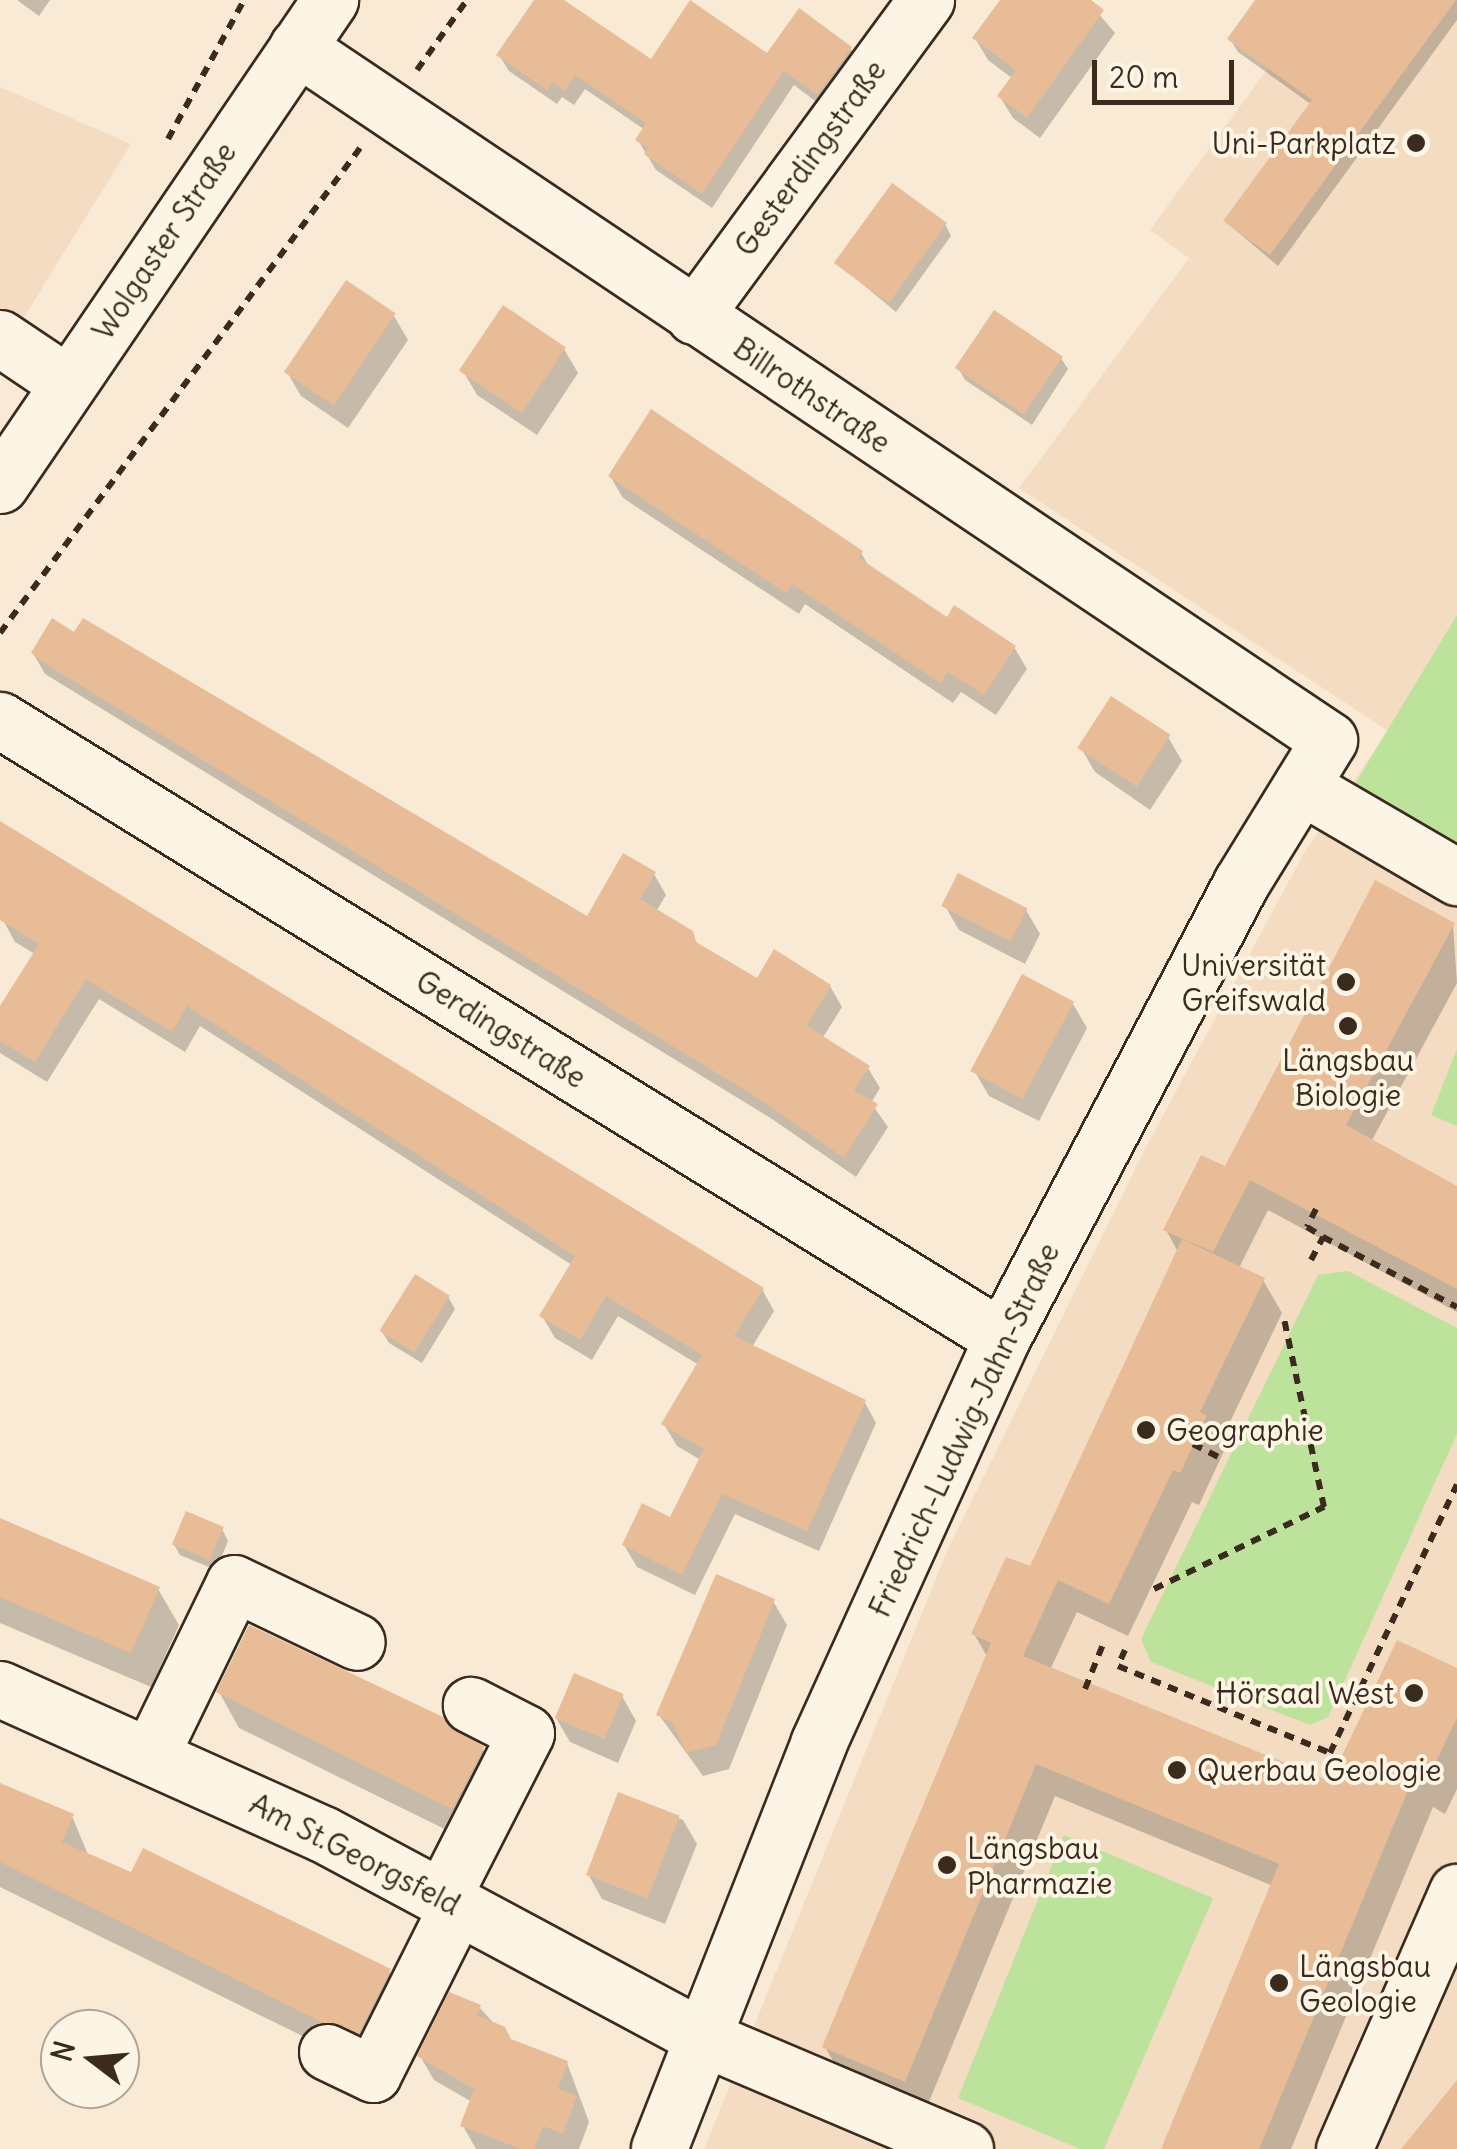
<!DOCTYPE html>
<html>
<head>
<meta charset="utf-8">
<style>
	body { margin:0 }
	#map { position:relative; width:1457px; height:2149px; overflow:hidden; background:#f8ead5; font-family:Delius,sans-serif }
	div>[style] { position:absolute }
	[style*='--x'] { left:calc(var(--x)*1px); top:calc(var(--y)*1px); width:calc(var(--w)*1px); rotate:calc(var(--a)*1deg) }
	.built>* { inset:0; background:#f3dcc2 }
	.green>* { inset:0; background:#bce29c }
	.shadow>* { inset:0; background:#0003 }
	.building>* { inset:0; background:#e7bc97; transform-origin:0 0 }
	.path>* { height:6px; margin-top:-3px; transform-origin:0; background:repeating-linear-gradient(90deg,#3b2a1e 0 10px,transparent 0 18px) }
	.roads { filter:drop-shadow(2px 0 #3b2a1e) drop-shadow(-2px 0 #3b2a1e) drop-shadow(0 2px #3b2a1e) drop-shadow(0 -2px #3b2a1e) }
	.minor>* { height:55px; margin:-27.5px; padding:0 27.5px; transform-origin:27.5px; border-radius:27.5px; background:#fcf5e5 }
	.major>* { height:55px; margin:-27.5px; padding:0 27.5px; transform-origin:27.5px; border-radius:27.5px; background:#fcf5e5 }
	.dots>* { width:28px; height:28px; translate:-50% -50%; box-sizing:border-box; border:5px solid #fcf5e5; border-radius:50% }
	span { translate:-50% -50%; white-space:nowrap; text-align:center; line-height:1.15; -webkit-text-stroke:8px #fcf5e5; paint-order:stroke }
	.poi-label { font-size:30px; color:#3b2a1e }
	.right { translate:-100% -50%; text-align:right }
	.left { translate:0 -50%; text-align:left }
	.street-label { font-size:30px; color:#3b2a1e }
	.north { position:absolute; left:40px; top:2009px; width:100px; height:100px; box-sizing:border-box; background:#fcf5e5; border:2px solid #afa495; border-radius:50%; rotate:286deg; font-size:28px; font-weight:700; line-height:40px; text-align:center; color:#3b2a1e }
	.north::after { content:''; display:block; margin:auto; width:35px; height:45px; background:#3b2a1e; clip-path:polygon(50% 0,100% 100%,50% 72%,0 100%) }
	.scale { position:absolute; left:1092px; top:60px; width:142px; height:45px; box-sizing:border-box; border:5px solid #3b2a1e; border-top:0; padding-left:12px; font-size:30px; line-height:35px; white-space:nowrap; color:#3b2a1e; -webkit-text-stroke:8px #fcf5e5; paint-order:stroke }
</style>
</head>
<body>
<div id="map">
	<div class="built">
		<div style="clip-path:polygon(1255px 0,1457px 0,1457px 2149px,704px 2149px,948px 1549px,1146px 1147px,1304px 853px,1388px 731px,1019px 488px,1189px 258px,1150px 230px,1268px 68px)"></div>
		<div style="clip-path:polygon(0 87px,131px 144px,0 356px)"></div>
	</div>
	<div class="green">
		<div style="clip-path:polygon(1457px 615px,1457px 855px,1347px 797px)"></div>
		<div style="clip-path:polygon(1457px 1049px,1457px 1126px,1431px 1115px)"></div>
		<div style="clip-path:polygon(1348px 1271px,1457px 1328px,1457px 1434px,1328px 1717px,1310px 1725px,1151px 1662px,1141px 1639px,1318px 1275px)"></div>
		<div style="clip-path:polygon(1064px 1835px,1213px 1898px,1104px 2149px,1080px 2149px,958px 2098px)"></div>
	</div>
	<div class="shadow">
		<div style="clip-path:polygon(17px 0,50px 0,39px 16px)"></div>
		<div style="clip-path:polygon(537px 0,559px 0,651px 63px,768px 56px,800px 12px,851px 49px,860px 65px,827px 110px,794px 85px,712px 208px,656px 170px,638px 140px,645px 130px,585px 89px,574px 105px,562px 97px,557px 104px,509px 71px,499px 55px)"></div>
		<div style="clip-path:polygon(1003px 0,1087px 0,1115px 33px,1040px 138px,1013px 118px,1000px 97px,1013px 79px,988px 60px,975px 38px)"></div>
		<div style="clip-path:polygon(1259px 0,1457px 0,1457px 20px,1278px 266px,1226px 222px,1312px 105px,1238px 52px,1230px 39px)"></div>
		<div style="clip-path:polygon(945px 224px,951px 236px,896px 312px,837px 263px)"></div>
		<div style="clip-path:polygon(394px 316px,408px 340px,348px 428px,301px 396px,287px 372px)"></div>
		<div style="clip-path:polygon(564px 349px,578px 373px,537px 435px,477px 395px,463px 371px)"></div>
		<div style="clip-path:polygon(1061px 358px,1068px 369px,1032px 425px,965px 380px,959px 369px)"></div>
		<div style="clip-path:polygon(610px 476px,861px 553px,870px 568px,947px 620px,1014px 647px,1027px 669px,996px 715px,961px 692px,953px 703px,805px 604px,799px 614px,623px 498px)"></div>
		<div style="clip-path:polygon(33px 653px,587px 920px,654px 874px,666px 895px,656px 912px,691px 933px,699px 946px,758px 982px,830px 986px,842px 1007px,822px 1039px,868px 1068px,880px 1088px,871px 1103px,888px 1127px,856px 1177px,772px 1119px,45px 674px)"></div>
		<div style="clip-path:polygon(1168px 737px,1182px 761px,1150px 810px,1095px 772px,1081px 748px)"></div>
		<div style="clip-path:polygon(0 824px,762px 1289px,774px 1311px,752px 1347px,864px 1401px,876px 1423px,819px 1551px,735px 1514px,695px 1595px,637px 1567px,624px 1545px,672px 1520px,701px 1460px,677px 1446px,664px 1424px,699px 1365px,618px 1316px,592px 1360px,555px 1338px,542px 1316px,572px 1265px,200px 1026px,185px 1052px,99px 999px,47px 1082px,0 1053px,0 1011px,35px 954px,15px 942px,3px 920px)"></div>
		<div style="clip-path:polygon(945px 906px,1026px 910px,1040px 934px,1025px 964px,959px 930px)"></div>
		<div style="clip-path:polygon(1453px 925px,1457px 983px,1371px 1142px,1457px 1188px,1457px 1312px,1268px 1210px,1239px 1268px,1263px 1280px,1282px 1313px,1220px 1443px,1224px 1451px,1199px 1505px,1192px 1502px,1128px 1636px,1077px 1612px,1050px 1670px,1331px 1784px,1457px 1671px,1457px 1789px,1445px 1814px,1433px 1807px,1291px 2149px,1163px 2149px,1273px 1886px,1055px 1796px,924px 2114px,844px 2080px,825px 2047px,988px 1658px,974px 1634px,1031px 1570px,1178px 1252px,1166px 1230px)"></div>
		<div style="clip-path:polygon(1073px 1004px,1087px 1028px,1039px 1121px,989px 1096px,975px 1072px)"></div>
		<div style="clip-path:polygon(448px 1297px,455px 1309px,422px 1363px,389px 1343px,382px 1332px)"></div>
		<div style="clip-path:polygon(0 1521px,158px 1589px,179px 1625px,151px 1687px,0 1623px)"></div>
		<div style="clip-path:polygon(222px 1529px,228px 1541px,216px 1570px,180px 1555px,173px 1543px)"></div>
		<div style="clip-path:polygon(773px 1601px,787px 1625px,729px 1769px,703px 1776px,659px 1715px)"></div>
		<div style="clip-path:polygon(219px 1692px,482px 1748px,503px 1784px,473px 1843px,239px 1728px)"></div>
		<div style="clip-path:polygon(622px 1696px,636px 1721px,618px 1763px,570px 1742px,556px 1718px)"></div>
		<div style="clip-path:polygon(0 1786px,72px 1816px,89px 1857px,389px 1971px,409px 2005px,343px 2056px,0 1887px)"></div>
		<div style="clip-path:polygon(620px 1795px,683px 1820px,697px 1844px,665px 1924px,602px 1899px,588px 1874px)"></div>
		<div style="clip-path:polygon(479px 2007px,511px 2042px,567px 2063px,589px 2122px,579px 2149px,476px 2149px,463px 2126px,472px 2102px,434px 2080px,420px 2056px)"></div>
	</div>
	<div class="building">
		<div style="clip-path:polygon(534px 0,564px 0,651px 59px,690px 0,767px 53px,799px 8px,852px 47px,817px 95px,784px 71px,702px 194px,644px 154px,648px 148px,635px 140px,646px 123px,575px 75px,564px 91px,553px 82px,547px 90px,496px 55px)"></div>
		<div style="clip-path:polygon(1000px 0,1091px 0,1104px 10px,1027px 118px,997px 96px,1016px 70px,972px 38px)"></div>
		<div style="clip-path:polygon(1255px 0,1456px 0,1270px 255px,1223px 221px,1312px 100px,1227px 39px)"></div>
		<div style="left:892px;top:183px;width:68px;height:99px;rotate:36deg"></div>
		<div style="left:346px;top:280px;width:60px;height:111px;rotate:34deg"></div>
		<div style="left:503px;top:305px;width:76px;height:79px;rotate:34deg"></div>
		<div style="left:994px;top:310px;width:83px;height:70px;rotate:34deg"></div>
		<div style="clip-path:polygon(651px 409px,863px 551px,859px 558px,947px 617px,954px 605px,1016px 646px,984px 695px,948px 672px,940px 683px,792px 584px,786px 593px,608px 476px)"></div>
		<div style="clip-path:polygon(52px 618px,74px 632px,83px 618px,587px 916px,623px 853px,656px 872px,640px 899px,693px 931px,696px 942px,757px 978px,774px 949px,831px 985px,807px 1026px,870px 1066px,854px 1090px,878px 1104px,844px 1158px,758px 1098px,52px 668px,31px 653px)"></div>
		<div style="left:1111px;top:696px;width:71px;height:62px;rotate:33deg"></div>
		<div style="clip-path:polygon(0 821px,764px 1288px,734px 1336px,866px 1400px,807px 1531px,722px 1494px,682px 1575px,622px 1545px,642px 1503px,670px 1517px,704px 1449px,661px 1424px,702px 1355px,606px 1296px,580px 1340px,539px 1316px,575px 1256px,187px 1006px,172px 1032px,86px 979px,35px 1062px,0 1041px,0 1006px,39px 944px,0 920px)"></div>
		<div style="left:958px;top:873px;width:78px;height:37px;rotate:27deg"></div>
		<div style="clip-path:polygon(1375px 880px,1455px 923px,1346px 1125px,1457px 1186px,1457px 1289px,1250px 1180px,1213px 1252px,1163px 1230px,1201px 1155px,1225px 1166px)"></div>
		<div style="left:1022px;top:974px;width:59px;height:110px;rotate:28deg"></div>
		<div style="clip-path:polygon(1182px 1239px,1265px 1278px,1200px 1412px,1207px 1416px,1180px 1473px,1173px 1470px,1109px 1604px,1058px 1580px,1023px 1656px,1330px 1781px,1397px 1640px,1457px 1668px,1457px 1718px,1426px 1782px,1414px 1776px,1259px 2149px,1161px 2149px,1279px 1864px,1036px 1764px,905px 2082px,822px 2047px,991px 1643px,971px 1634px,1006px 1557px,1030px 1566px)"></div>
		<div style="left:415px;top:1274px;width:41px;height:67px;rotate:32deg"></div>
		<div style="left:186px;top:1511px;width:41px;height:36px;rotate:23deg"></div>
		<div style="clip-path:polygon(0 1518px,160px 1587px,131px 1653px,0 1597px)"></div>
		<div style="clip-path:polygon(716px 1574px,775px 1599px,716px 1745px,686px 1753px,672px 1722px,656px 1715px)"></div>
		<div style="clip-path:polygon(249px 1625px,443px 1717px,484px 1747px,452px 1809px,216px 1692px)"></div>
		<div style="left:574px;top:1673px;width:54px;height:49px;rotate:23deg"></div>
		<div style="clip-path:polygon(0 1783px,74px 1814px,62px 1842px,131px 1872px,143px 1848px,391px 1969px,359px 2033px,321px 2022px,0 1862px)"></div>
		<div style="left:618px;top:1792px;width:66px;height:89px;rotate:21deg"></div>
		<div style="clip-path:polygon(449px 1992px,481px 2005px,477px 2015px,505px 2027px,511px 2039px,568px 2061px,558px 2089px,577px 2096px,563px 2134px,543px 2126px,535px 2149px,521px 2149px,460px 2126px,474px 2089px,417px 2056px)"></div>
		<div style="clip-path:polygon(1457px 2080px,1457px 2149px,1401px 2149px)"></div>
	</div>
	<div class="path">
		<div style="--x:417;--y:70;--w:86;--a:-54.5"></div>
		<div style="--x:168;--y:139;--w:158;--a:-61.3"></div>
		<div style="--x:0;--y:633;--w:604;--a:-53.41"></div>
		<div style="--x:1316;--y:1209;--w:20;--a:117"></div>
		<div style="--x:1307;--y:1227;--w:19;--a:32"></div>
		<div style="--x:1311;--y:1260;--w:26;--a:-62"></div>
		<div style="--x:1323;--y:1237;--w:151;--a:27.6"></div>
		<div style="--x:1193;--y:1444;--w:28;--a:27"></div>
		<div style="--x:1154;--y:1589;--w:189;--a:-25.8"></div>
		<div style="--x:1324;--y:1507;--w:192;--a:-102"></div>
		<div style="--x:1125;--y:1650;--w:17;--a:114"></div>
		<div style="--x:1118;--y:1666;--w:229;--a:22.3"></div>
		<div style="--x:1330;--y:1753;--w:297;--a:-64.7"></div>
		<div style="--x:1085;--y:1689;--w:51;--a:-68"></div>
	</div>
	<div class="roads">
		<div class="minor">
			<div style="--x:297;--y:47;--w:1243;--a:33.88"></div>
			<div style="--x:1329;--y:740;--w:168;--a:121.6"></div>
			<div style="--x:1241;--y:883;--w:514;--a:117.71"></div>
			<div style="--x:1002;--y:1338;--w:444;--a:114.4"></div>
			<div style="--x:819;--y:1742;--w:437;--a:111.5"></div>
			<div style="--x:694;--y:316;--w:392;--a:-53.7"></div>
			<div style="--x:0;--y:338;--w:81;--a:33.9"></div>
			<div style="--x:0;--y:720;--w:1177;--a:31.66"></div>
			<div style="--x:1301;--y:786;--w:181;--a:30.3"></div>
			<div style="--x:0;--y:1689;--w:354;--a:24.2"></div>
			<div style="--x:323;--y:1834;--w:429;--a:28.2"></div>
			<div style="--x:701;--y:2037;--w:287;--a:23"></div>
			<div style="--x:150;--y:1756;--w:192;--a:-64.1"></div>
			<div style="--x:234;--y:1583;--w:136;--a:25.6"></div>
			<div style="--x:442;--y:1898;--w:185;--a:-63"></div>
			<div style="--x:526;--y:1733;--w:62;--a:-153"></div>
			<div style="--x:327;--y:2052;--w:51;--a:25.6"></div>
			<div style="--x:373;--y:2074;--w:188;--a:-63.4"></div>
			<div style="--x:1344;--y:2149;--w:281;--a:-66.3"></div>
		</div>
		<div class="major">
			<div style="--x:0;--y:485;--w:587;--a:-55.77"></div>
		</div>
	</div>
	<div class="dots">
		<div style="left:1416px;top:143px;background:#3b2a1e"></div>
		<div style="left:1346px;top:982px;background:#3b2a1e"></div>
		<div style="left:1348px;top:1026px;background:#3b2a1e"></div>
		<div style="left:1146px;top:1430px;background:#3b2a1e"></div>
		<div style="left:1414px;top:1693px;background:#3b2a1e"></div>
		<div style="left:1177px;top:1770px;background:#3b2a1e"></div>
		<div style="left:947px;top:1865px;background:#3b2a1e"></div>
		<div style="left:1279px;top:1983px;background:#3b2a1e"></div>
	</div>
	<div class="poi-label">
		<span class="right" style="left:1396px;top:143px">Uni-Parkplatz</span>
		<span class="right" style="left:1326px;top:982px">Universität<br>Greifswald</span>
		<span style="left:1348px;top:1077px">Längsbau<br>Biologie</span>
		<span class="left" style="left:1166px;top:1430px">Geographie</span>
		<span class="right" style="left:1394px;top:1693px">Hörsaal West</span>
		<span class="left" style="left:1197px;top:1770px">Querbau Geologie</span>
		<span class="left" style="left:967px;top:1865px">Längsbau<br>Pharmazie</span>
		<span class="left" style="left:1299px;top:1983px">Längsbau<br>Geologie</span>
	</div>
	<div class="street-label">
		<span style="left:810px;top:158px;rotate:-54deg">Gesterdingstraße</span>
		<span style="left:164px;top:241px;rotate:-56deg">Wolgaster Straße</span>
		<span style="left:812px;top:395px;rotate:34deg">Billrothstraße</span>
		<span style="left:501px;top:1029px;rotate:32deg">Gerdingstraße</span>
		<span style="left:964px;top:1430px;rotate:-65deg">Friedrich-Ludwig-Jahn-Straße</span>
		<span style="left:355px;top:1854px;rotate:27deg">Am St.Georgsfeld</span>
	</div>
	<div class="north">N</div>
	<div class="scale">20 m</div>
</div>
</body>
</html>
